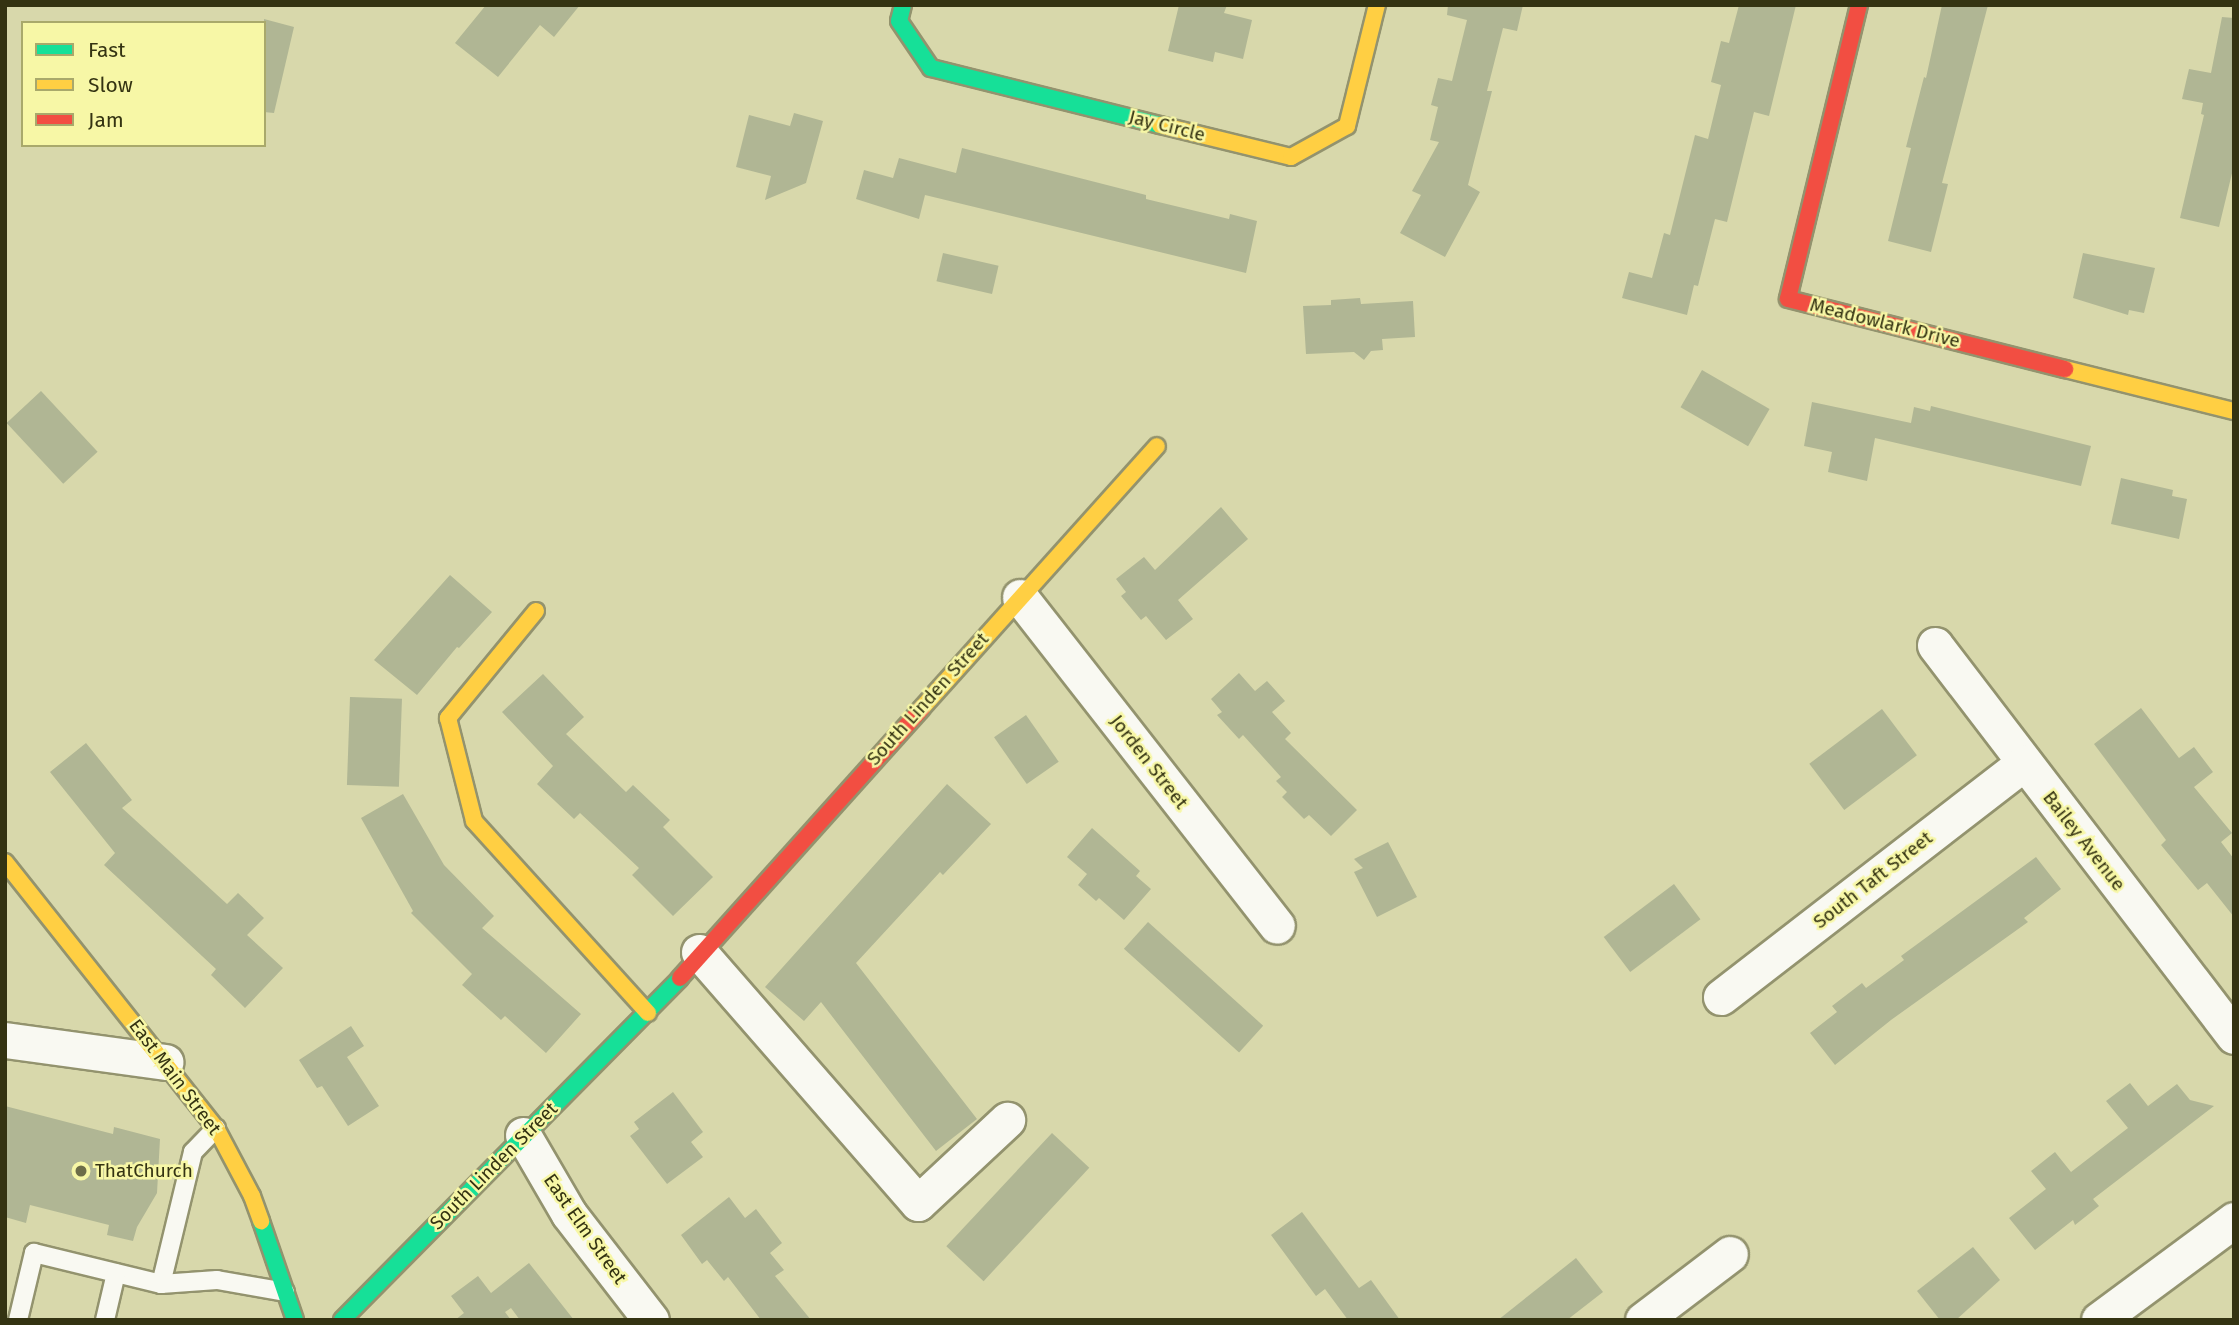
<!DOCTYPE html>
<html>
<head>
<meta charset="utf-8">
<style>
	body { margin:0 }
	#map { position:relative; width:2239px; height:1325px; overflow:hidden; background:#d8d8ab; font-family:"Fira Sans",sans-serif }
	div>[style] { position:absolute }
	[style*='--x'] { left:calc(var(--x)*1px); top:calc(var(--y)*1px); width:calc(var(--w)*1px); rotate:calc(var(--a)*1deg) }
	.building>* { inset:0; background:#b0b694; transform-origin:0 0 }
	.roads { filter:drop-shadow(2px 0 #93936e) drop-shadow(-2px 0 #93936e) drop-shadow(0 2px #93936e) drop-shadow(0 -2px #93936e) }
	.lane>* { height:18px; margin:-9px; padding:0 9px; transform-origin:9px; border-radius:9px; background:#f9f9f2 }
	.street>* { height:35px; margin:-17.5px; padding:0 17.5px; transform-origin:17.5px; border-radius:17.5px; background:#f9f9f2 }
	.fast>* { height:16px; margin:-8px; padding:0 8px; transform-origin:8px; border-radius:8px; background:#16e098 }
	.slow>* { height:16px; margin:-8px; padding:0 8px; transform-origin:8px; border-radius:8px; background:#ffcf43 }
	.jam>* { height:16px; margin:-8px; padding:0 8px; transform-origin:8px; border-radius:8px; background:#f24e42 }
	.dots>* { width:19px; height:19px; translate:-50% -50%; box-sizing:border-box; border:4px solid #f7f7a6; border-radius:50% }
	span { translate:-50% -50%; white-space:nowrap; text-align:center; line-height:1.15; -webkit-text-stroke:5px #f7f7a6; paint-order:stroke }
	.street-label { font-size:19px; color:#343312 }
	.poi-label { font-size:19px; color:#343312 }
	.left { translate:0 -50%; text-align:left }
	.frame { position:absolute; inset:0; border:7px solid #343312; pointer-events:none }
	.legend { position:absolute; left:21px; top:21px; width:245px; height:126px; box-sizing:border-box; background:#f7f7a6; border:2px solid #a9a96b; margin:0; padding:9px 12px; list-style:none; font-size:21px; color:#343312 }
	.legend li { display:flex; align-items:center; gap:14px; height:35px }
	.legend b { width:35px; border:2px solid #a9a96b }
</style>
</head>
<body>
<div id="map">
	<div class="building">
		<div style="clip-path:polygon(486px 5px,580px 5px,554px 37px,540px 25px,498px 77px,455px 43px)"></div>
		<div style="clip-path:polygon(1179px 5px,1227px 5px,1224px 13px,1252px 20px,1243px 59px,1215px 52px,1213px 62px,1168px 51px)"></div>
		<div style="clip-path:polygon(1448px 5px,1523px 5px,1517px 31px,1503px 28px,1487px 91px,1492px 91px,1468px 185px,1480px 192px,1445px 257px,1400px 233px,1421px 195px,1412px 191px,1439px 142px,1430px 140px,1438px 107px,1431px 105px,1438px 78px,1452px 81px,1467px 20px,1447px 15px)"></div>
		<div style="clip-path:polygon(1739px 5px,1796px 5px,1769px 116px,1754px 112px,1727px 222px,1715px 219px,1698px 286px,1694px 285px,1687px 315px,1622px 298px,1629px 272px,1652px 278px,1664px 233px,1670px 235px,1695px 135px,1708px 139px,1721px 85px,1711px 82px,1721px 41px,1729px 43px)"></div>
		<div style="clip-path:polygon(1942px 5px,1988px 5px,1942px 183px,1948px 184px,1931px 252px,1888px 241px,1911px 148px,1906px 147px,1924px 77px,1926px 78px)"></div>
		<div style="clip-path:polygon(2222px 17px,2234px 18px,2234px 165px,2219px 227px,2180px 218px,2204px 115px,2201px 114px,2203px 103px,2182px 99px,2189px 69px,2211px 73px)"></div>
		<div style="clip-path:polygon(264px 19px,294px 27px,274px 113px,264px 112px)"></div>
		<div style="clip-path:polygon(794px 113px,823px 121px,806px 183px,765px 200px,771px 176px,736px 167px,749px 115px,790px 126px)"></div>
		<div style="clip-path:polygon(962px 148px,1146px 195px,1146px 199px,1229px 219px,1230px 214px,1257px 221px,1246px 273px,925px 195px,919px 219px,856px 199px,864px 170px,893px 178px,899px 158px,956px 173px)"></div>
		<div style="left:943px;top:253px;width:57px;height:29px;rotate:13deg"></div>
		<div style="clip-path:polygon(2083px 253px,2155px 268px,2144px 313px,2129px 310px,2128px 315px,2073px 298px)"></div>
		<div style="clip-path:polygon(1360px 298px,1361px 304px,1413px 301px,1415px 337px,1382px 339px,1383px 350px,1371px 351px,1364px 360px,1354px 352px,1306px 354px,1303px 306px,1331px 305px,1331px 300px)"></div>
		<div style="left:1702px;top:370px;width:78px;height:43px;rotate:30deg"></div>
		<div style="left:41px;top:391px;width:83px;height:47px;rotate:47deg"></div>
		<div style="clip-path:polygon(1812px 402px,1911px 423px,1914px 407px,1930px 411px,1931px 406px,2091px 446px,2081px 486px,1875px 438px,1867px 481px,1828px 472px,1832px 452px,1804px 446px)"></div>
		<div style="clip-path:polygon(2121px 478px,2173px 490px,2172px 496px,2187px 499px,2179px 539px,2111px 524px)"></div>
		<div style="clip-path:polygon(1221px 507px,1248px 539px,1178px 600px,1193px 619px,1166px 640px,1146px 616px,1141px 620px,1121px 596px,1126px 592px,1116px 579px,1144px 557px,1155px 570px)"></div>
		<div style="clip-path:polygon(450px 575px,492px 612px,459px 648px,457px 647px,417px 695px,374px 660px)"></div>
		<div style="clip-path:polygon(1239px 673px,1255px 691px,1267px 681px,1285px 701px,1272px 712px,1291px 733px,1285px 739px,1357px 810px,1331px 836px,1309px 815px,1304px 819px,1282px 797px,1287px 792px,1276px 781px,1281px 777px,1243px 735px,1239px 739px,1217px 715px,1222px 712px,1211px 699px)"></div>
		<div style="clip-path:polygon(543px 674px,584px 717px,566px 734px,626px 792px,633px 785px,670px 820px,663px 827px,713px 877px,673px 916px,632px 875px,639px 868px,580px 813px,574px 819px,537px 784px,553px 766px,502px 712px)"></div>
		<div style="left:350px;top:697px;width:52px;height:88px;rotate:2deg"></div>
		<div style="clip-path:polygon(2141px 708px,2179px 758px,2194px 747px,2213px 772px,2194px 787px,2232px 833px,2221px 842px,2234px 859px,2234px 917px,2207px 883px,2198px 890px,2161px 845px,2166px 840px,2094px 744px)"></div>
		<div style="left:1882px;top:709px;width:58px;height:91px;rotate:53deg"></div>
		<div style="left:1026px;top:715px;width:57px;height:39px;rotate:55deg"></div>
		<div style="clip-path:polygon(86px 743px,132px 800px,122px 808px,227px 904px,238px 893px,264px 918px,247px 935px,283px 968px,245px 1008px,211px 975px,216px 969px,104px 865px,115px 853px,50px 772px)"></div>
		<div style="clip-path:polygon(947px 784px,991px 824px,943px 875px,940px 872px,856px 963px,977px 1119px,936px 1151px,821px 1002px,804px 1021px,765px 987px)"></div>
		<div style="clip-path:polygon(403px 794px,444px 865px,494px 916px,482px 928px,581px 1014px,546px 1053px,505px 1016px,501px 1020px,462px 985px,472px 974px,411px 913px,413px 911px,361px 818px)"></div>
		<div style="clip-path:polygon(1092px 828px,1140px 871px,1136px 876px,1151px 889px,1124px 920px,1099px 898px,1096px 901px,1078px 885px,1087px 874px,1067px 857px)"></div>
		<div style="clip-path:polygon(1388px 842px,1417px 897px,1377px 917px,1354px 872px,1363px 868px,1354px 859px)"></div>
		<div style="clip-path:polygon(2036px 857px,2061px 889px,2024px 918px,2028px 922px,1891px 1020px,1835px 1065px,1810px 1033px,1837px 1012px,1832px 1006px,1862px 983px,1866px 988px,1904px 960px,1901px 956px)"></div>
		<div style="left:1674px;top:884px;width:44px;height:88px;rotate:53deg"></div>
		<div style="left:1148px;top:922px;width:155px;height:36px;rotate:42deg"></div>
		<div style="clip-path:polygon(351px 1026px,364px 1046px,347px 1057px,379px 1106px,348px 1126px,322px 1086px,317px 1088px,299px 1060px)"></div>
		<div style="clip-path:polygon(2130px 1083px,2148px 1106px,2177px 1084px,2190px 1100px,2214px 1106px,2093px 1199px,2099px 1206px,2075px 1225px,2073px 1220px,2035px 1250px,2009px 1218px,2046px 1189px,2031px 1171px,2055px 1152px,2071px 1172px,2128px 1128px,2106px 1101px)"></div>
		<div style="clip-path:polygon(673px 1092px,703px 1132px,691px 1142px,703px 1157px,667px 1184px,630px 1136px,639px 1129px,634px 1122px)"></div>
		<div style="clip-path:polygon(5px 1106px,113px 1134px,114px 1127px,160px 1139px,157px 1193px,137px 1227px,133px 1241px,107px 1235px,109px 1225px,30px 1205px,26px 1223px,5px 1217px)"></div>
		<div style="left:1052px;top:1133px;width:51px;height:155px;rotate:43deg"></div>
		<div style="clip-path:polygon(729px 1197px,745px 1218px,756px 1209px,782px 1243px,770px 1253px,784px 1270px,775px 1276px,811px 1320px,761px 1320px,728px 1277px,724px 1281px,707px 1260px,702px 1264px,681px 1235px)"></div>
		<div style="clip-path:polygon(1302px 1212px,1359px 1288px,1371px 1280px,1400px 1320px,1348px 1320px,1325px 1289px,1316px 1296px,1271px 1235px)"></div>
		<div style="clip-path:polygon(1973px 1247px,2000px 1280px,1956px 1320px,1940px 1320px,1917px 1291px)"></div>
		<div style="clip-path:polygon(1576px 1258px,1603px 1292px,1567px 1320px,1498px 1320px)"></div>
		<div style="clip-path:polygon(529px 1263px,574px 1320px,520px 1320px,511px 1308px,505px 1312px,511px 1320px,455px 1320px,464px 1313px,451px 1296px,478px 1276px,491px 1293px)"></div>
	</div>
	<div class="roads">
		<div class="lane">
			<div style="--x:161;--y:1284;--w:56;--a:-4.1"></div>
			<div style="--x:217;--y:1280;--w:69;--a:10"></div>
			<div style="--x:18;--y:1320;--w:69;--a:-76.6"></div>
			<div style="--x:34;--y:1253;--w:131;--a:13.7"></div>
			<div style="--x:161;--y:1284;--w:136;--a:-76.4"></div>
			<div style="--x:193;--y:1152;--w:33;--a:-46"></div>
			<div style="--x:105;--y:1320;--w:48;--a:-76.8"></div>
		</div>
		<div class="street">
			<div style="--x:1020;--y:597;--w:417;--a:52"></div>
			<div style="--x:1935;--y:645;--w:492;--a:52.6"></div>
			<div style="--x:699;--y:952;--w:333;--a:48.9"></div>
			<div style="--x:918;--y:1203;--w:122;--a:-43"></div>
			<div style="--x:1721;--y:997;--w:383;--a:-37.7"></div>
			<div style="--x:5;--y:1040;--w:162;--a:7.8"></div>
			<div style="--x:523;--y:1135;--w:91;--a:59.8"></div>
			<div style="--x:569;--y:1214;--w:134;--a:52.3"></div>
			<div style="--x:1643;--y:1320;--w:109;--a:-37.2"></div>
			<div style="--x:2099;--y:1320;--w:168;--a:-36.5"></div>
		</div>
		<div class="fast">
			<div style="--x:903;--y:5;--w:16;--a:104"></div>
			<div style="--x:899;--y:21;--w:57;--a:55.8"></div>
			<div style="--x:931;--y:68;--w:236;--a:14"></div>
			<div style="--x:261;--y:1221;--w:105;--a:71"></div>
			<div style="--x:342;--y:1320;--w:481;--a:-45.3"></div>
		</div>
		<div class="slow">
			<div style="--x:1160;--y:125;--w:135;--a:13.7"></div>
			<div style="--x:1291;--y:157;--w:64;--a:-29"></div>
			<div style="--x:1347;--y:126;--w:125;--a:-76.1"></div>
			<div style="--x:2065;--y:369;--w:174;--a:14"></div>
			<div style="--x:536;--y:611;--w:139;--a:129.4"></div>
			<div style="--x:448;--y:718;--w:106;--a:75.8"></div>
			<div style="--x:474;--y:821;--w:259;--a:47.8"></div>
			<div style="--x:921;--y:709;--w:353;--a:-48.1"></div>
			<div style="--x:5;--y:862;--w:340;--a:51.6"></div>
			<div style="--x:216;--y:1128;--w:77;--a:62.1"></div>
			<div style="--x:252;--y:1196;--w:27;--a:70"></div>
		</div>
		<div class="jam">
			<div style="--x:1859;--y:5;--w:302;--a:103.6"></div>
			<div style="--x:1788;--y:299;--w:286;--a:14.2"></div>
			<div style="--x:680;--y:978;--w:361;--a:-48.1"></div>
		</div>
	</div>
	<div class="dots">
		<div style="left:81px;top:1171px;background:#6d6d48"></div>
	</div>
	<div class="street-label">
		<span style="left:1167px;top:126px;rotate:14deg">Jay Circle</span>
		<span style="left:1885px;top:323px;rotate:14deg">Meadowlark Drive</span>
		<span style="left:928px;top:699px;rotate:-48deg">South Linden Street</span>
		<span style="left:1149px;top:762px;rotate:52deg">Jorden Street</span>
		<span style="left:2084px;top:841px;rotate:52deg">Bailey Avenue</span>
		<span style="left:1873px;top:880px;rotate:-38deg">South Taft Street</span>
		<span style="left:175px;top:1077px;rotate:53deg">East Main Street</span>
		<span style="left:494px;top:1166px;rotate:-45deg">South Linden Street</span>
		<span style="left:585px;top:1229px;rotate:55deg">East Elm Street</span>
	</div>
	<div class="poi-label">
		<span class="left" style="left:95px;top:1171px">ThatChurch</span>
	</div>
	<div class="frame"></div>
	<ul class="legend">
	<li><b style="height:9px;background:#16e098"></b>Fast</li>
	<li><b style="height:9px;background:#ffcf43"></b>Slow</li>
	<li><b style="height:9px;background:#f24e42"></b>Jam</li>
	</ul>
</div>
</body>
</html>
